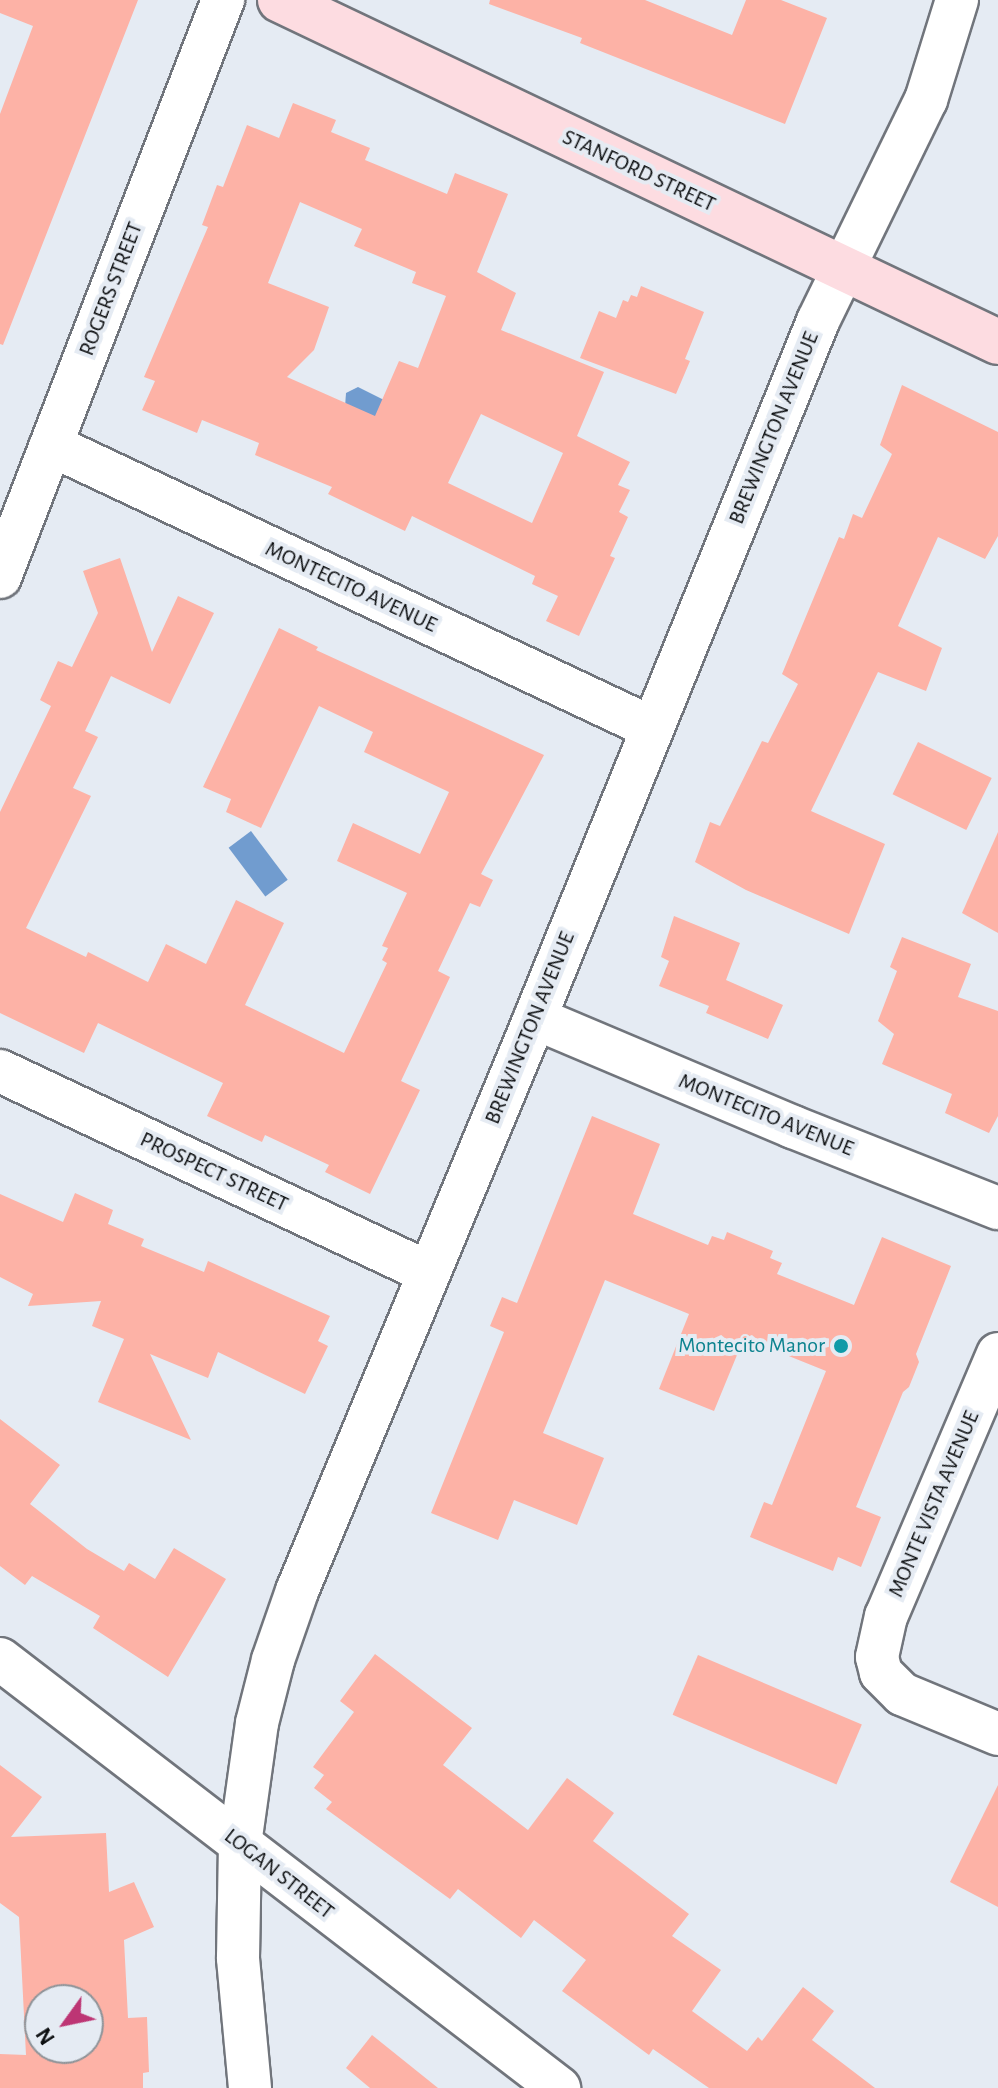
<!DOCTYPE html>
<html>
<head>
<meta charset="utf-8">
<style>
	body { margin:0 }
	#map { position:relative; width:998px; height:2088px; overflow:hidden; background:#e5ebf3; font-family:"Alegreya Sans",sans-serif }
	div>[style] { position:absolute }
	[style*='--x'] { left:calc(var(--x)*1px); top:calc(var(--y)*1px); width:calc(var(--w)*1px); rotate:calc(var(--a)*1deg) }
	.water>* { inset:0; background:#719ccf; transform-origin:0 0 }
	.building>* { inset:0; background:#fdb2a6; transform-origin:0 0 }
	.roads { filter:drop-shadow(2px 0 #71757c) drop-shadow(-2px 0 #71757c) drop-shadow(0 2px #71757c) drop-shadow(0 -2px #71757c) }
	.street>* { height:42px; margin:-21px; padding:0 21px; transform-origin:21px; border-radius:21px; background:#fff }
	.secondary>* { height:44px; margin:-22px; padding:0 22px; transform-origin:22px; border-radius:22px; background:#fddce1 }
	.dots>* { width:22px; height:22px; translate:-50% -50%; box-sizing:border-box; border:4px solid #e5ebf3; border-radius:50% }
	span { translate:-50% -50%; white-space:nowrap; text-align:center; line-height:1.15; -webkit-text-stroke:8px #e5ebf3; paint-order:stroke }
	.street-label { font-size:22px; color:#0c0e10 }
	.culture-label { font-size:22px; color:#0d838f }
	.right { translate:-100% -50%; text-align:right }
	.north { position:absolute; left:24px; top:1984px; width:80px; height:80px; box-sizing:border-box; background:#e5ebf3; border:2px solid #8e9398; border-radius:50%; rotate:237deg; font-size:22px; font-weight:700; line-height:32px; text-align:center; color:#0c0e10 }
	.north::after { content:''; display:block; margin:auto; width:28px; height:36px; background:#bd3574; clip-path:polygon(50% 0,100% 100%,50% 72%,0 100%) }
</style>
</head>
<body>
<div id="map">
	<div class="water">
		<div style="clip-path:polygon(358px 387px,390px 403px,388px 421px,345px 407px,346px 393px)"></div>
		<div style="left:251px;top:831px;width:61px;height:28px;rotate:53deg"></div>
	</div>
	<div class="building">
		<div style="clip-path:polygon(0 0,138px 0,3px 345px,0 344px,0 114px,33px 26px,0 13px)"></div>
		<div style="clip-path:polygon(490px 0,645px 0,732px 35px,746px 0,781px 0,827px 18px,785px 124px,580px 43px,582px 38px,489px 4px)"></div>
		<div style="clip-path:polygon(evenodd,293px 103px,336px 120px,331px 132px,370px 148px,365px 160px,447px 194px,455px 173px,508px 194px,477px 272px,516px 293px,501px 330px,604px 372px,577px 436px,630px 462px,618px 485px,630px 490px,619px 512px,628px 517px,610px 556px,615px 558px,579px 636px,546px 621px,558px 596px,532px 584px,535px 576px,412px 516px,405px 531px,328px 494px,332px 487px,255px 455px,259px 443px,202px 420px,197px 433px,142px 410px,155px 381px,144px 377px,208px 227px,202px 225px,217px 185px,223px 187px,247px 125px,279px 138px,293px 103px,300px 202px,362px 229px,354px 246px,416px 272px,412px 283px,446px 296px,418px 368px,399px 361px,375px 416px,287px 377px,314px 350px,329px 307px,268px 283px,300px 202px,293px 103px,481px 414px,563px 453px,532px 523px,448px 483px,481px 414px)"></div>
		<div style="clip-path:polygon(641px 286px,704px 312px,685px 359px,690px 361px,676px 394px,580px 358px,599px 311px,616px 318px,623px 300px,628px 302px,631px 295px,637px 297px)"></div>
		<div style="clip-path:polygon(902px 385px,998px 432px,998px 536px,985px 559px,938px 537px,898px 626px,942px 648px,926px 691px,878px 672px,811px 811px,885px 844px,849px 934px,746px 890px,695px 862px,710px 822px,720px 826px,762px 741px,768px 743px,798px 684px,782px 674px,839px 537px,844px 539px,853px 514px,862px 518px,892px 454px,880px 445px)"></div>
		<div style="clip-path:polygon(120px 558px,152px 652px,178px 596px,214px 613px,170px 704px,111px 676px,85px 731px,98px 737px,73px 788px,91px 796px,26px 928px,86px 957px,88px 952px,148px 982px,166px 944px,206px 964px,236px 900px,284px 923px,245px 1005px,344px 1053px,387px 963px,382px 960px,388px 948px,382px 946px,407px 893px,337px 861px,353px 823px,420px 854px,449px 792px,364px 752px,373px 732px,319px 706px,261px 828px,226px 812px,231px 799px,203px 787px,279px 628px,318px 647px,316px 650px,544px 755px,481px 874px,493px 880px,480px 907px,470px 903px,438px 971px,450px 977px,401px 1081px,420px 1090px,370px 1194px,325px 1172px,329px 1165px,265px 1135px,262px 1142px,207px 1116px,223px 1083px,98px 1023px,84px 1053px,0 1013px,0 812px,51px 706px,40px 700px,58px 661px,72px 667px,98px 613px,83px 571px)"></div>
		<div style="left:918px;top:742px;width:82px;height:58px;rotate:26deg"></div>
		<div style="clip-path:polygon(998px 832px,998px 933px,962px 913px)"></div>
		<div style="clip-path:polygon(674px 916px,740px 943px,726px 980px,783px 1005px,768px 1039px,706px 1013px,709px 1006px,659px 986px,669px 961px,661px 957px)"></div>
		<div style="clip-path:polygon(902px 937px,971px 964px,958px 997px,998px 1011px,998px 1116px,989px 1133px,945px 1113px,952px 1094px,882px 1064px,894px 1034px,878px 1021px,897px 971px,890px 967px)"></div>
		<div style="clip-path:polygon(592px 1116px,660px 1144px,633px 1214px,708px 1245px,712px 1236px,724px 1240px,727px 1232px,773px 1251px,770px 1258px,782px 1263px,777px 1274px,854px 1305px,882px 1237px,951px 1266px,916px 1354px,919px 1362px,909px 1387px,903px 1392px,856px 1507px,881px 1517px,861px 1567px,838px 1557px,833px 1571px,750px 1537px,764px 1502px,772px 1505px,826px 1371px,744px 1338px,714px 1411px,659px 1389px,689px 1314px,605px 1280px,543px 1433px,604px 1458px,577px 1525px,514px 1500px,498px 1540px,431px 1513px,504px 1332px,490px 1326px,502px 1297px,517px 1303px)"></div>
		<div style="clip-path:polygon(75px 1193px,113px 1210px,108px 1224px,144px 1239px,141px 1246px,204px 1272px,208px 1261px,330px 1316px,318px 1341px,328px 1346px,305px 1394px,218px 1352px,208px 1378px,150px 1354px,191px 1440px,98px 1402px,124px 1339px,92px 1326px,101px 1301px,28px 1306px,33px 1294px,0 1277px,0 1194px,63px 1222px)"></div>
		<div style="clip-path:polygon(0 1419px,60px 1465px,30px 1504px,87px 1549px,124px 1571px,129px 1563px,155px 1579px,174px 1548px,226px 1579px,168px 1677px,93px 1628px,100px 1616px,32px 1576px,25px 1585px,0 1566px)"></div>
		<div style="clip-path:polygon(375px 1654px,472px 1728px,443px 1765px,528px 1830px,567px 1778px,614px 1813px,593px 1841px,689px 1914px,672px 1936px,721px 1970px,692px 2011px,747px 2051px,758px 2037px,762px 2041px,803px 1987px,834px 2011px,812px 2040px,875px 2088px,709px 2088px,653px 2049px,649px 2055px,562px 1991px,586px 1960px,534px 1920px,521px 1938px,458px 1889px,450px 1899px,326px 1809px,332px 1802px,314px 1788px,324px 1775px,313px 1767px,354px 1712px,340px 1701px)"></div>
		<div style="left:698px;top:1655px;width:178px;height:65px;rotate:23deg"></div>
		<div style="clip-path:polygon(evenodd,0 1765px,42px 1797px,11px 1837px,106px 1833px,109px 1892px,134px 1882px,154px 1927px,124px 1940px,128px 2018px,147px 2017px,149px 2072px,143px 2073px,143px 2088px,0 2088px,0 2054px,26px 2055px,19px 1917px,0 1903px,0 1765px,40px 2000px,88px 2000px,88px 2048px,40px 2048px,40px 2000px)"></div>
		<div style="clip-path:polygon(998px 1785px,998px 1907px,950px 1882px)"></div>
		<div style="clip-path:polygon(372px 2035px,438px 2088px,370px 2088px,346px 2068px)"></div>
	</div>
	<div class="roads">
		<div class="street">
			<div style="--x:51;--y:445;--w:664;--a:25.21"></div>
			<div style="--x:0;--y:577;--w:619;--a:-68.87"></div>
			<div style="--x:535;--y:1018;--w:280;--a:22.9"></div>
			<div style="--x:793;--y:1127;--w:220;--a:21.6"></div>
			<div style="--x:0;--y:1071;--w:473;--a:25.2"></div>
			<div style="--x:998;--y:1354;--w:285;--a:113.1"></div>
			<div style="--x:886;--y:1616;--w:42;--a:102.4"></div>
			<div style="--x:877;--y:1657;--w:16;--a:76"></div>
			<div style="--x:881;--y:1673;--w:30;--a:45"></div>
			<div style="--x:902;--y:1694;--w:104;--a:22.6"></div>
			<div style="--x:0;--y:1659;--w:705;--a:37.5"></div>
			<div style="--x:250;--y:2088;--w:131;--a:-95.3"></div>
			<div style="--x:238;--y:1958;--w:114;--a:-89"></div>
			<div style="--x:240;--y:1844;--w:122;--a:-82"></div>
			<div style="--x:257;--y:1723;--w:65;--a:-75.7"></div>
			<div style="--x:273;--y:1660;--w:73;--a:-70.8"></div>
			<div style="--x:297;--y:1591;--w:620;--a:-67.44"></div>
			<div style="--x:535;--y:1018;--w:752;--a:-67.9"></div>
			<div style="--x:818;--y:321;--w:246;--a:-64"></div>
			<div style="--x:926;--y:100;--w:105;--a:-72.8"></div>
		</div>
		<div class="secondary">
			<div style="--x:280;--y:0;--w:795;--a:25.47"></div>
		</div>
	</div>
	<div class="dots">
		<div style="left:841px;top:1346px;background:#0f9aa8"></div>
	</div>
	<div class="street-label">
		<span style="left:639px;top:171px;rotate:25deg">STANFORD STREET</span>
		<span style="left:111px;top:289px;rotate:-69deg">ROGERS STREET</span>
		<span style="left:774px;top:428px;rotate:-68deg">BREWINGTON AVENUE</span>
		<span style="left:351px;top:587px;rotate:25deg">MONTECITO AVENUE</span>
		<span style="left:530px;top:1028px;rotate:-68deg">BREWINGTON AVENUE</span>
		<span style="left:766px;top:1115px;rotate:22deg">MONTECITO AVENUE</span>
		<span style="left:214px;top:1172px;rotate:25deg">PROSPECT STREET</span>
		<span style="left:934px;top:1504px;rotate:-67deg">MONTE VISTA AVENUE</span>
		<span style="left:279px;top:1874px;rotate:38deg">LOGAN STREET</span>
	</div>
	<div class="culture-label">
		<span class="right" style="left:825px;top:1346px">Montecito Manor</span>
	</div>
	<div class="north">N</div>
</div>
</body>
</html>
